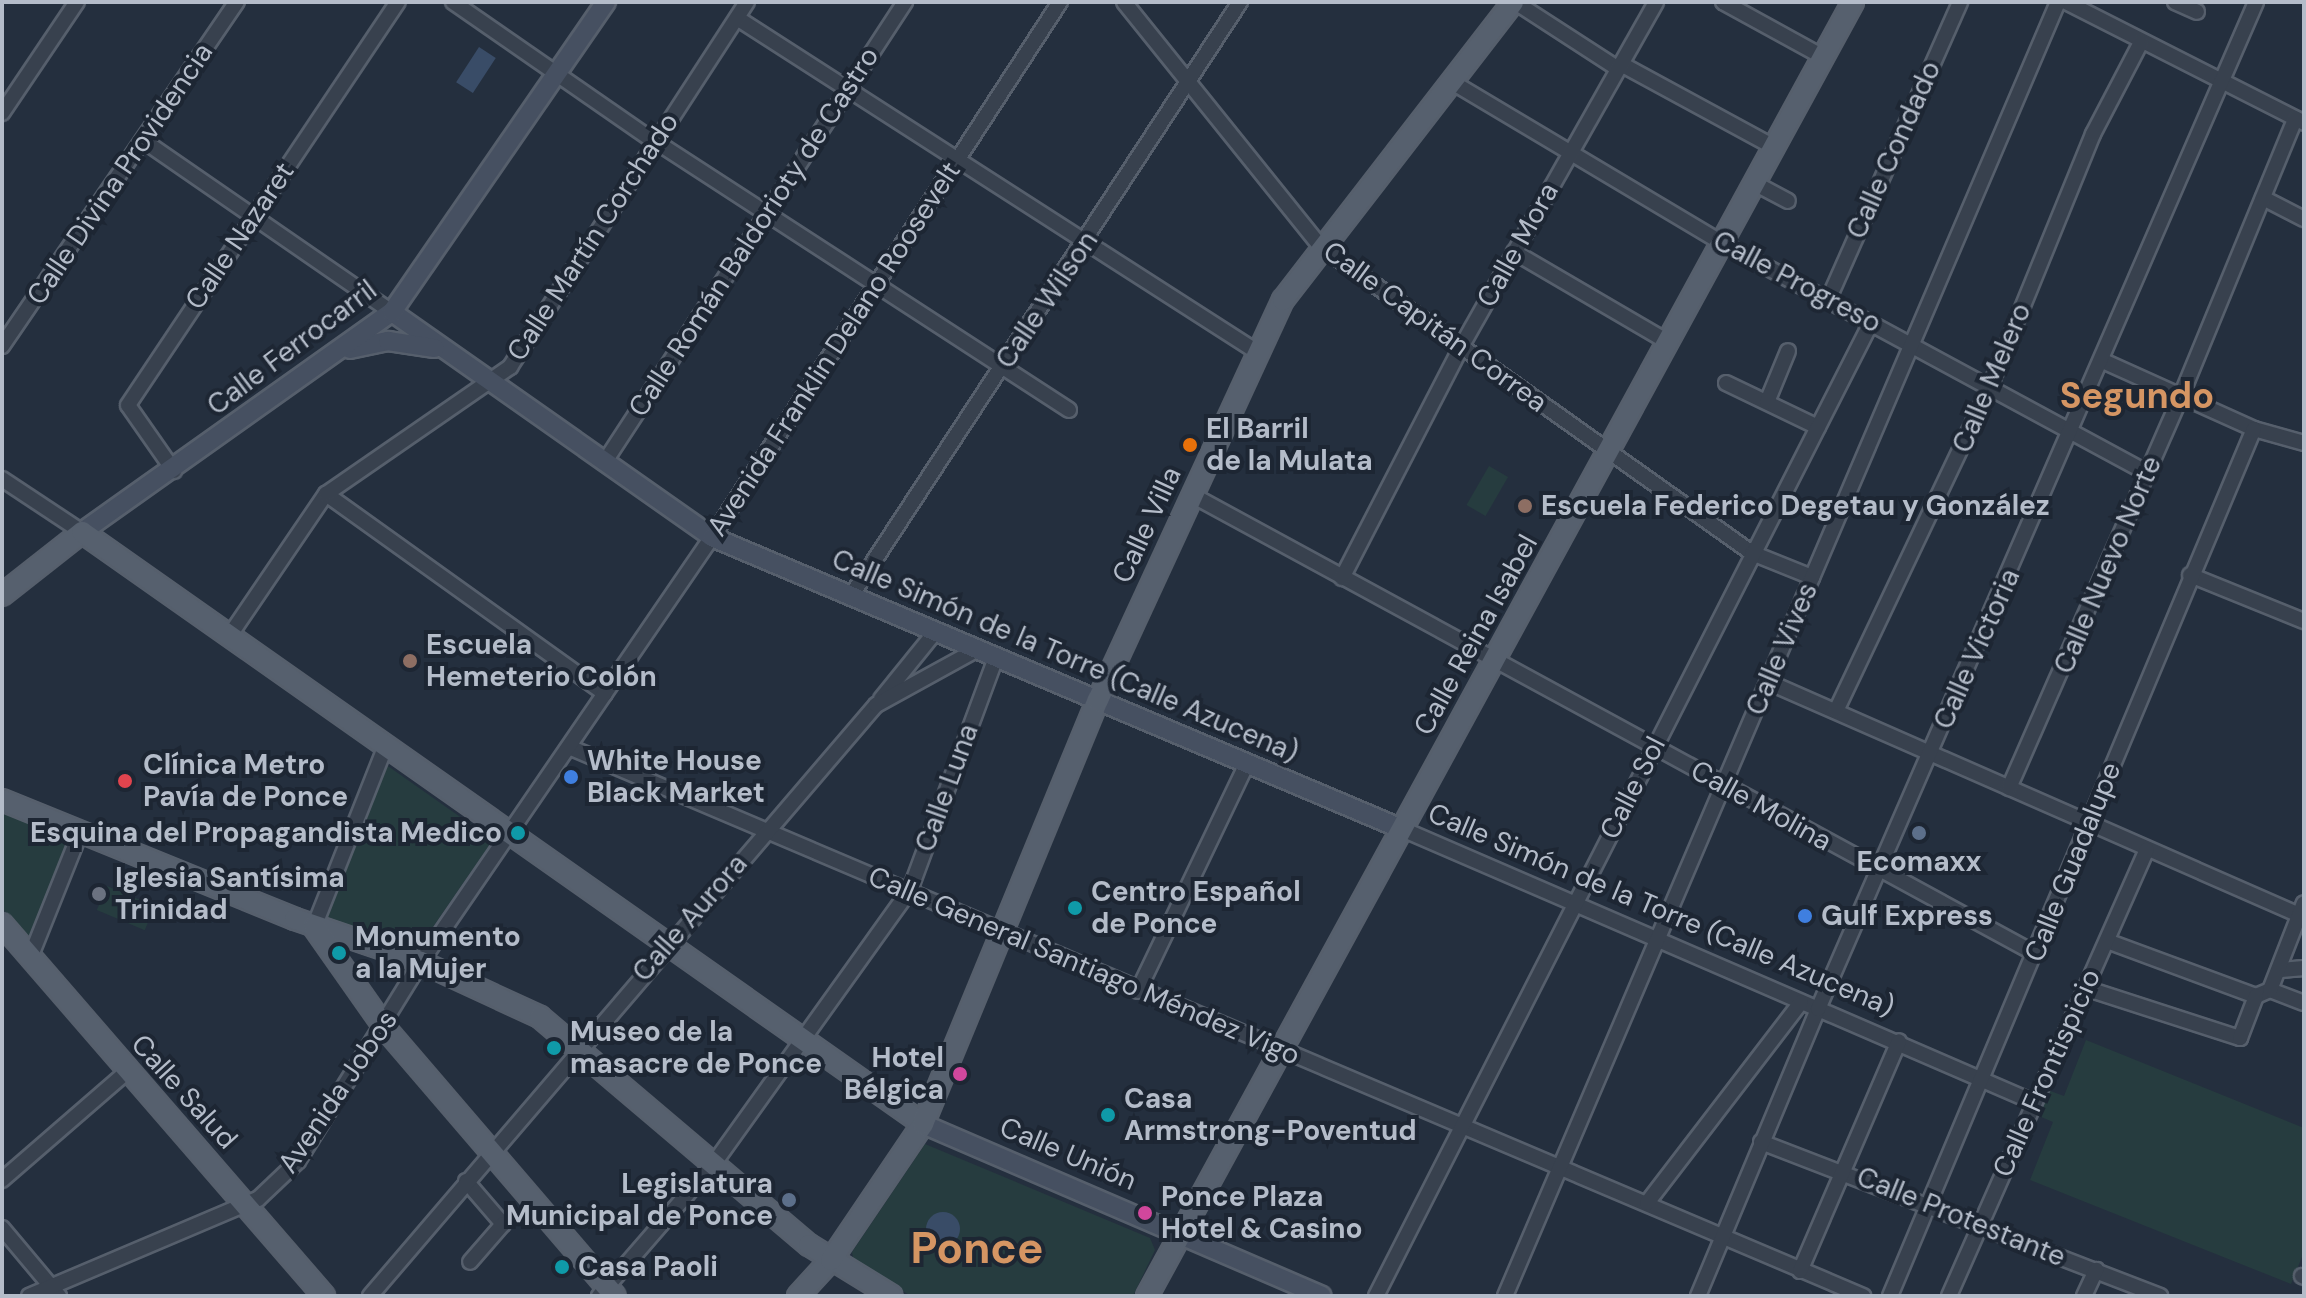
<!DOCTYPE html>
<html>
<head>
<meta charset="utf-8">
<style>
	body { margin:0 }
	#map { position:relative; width:2306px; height:1298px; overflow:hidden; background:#242f3e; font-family:"DM Sans",sans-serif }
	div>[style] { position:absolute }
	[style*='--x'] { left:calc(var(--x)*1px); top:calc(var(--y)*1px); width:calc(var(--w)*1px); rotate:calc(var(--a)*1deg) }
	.green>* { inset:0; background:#263c3f; transform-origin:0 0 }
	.water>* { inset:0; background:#394c67; transform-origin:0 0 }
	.round { border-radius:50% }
	.roads { filter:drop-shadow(2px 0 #565f6c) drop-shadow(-2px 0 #565f6c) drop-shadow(0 2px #565f6c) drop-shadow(0 -2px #565f6c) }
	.street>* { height:14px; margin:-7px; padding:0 7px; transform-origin:7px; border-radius:7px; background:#38414e }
	.secondary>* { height:18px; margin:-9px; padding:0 9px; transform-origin:9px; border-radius:9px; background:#465061 }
	.primary>* { height:20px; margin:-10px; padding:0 10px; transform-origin:10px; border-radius:10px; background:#56606e }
	.dots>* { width:22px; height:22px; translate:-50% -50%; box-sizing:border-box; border:4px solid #1d2633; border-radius:50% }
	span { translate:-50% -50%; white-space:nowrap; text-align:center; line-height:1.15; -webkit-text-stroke:8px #1d2633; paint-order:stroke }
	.street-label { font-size:28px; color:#b4bcc9 }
	.poi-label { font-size:28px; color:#b4bcc9; font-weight:700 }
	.left { translate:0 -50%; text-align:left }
	.right { translate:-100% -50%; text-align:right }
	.district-label { font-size:36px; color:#d59563; font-weight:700 }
	.town-label { font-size:44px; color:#d59563; font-weight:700 }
	.frame { position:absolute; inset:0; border:4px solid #b4bcc9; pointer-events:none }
</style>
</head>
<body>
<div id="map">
	<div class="green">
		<div style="left:1489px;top:466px;width:22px;height:45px;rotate:30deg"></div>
		<div style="clip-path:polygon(385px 764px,493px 840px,415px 953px,324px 918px)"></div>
		<div style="clip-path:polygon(2px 812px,70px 839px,30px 940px,2px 908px)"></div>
		<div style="left:107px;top:886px;width:52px;height:26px;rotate:23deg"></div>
		<div style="clip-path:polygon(2086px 1040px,2304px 1128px,2304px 1252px,2291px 1284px,2030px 1180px,2053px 1122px,2034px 1114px,2045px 1089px,2064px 1096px)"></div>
		<div style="clip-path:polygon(925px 1144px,1150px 1238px,1155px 1250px,1133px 1296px,911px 1296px,854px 1262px,852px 1252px)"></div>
	</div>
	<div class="water">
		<div style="left:479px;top:47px;width:20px;height:42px;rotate:33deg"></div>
		<div class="round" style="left:926px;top:1212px;width:34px;height:34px"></div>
	</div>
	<div class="roads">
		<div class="street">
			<div style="--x:453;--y:2;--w:244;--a:34.7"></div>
			<div style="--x:1124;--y:2;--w:313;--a:51.2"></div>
			<div style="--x:1320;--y:246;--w:530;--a:35.4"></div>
			<div style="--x:1752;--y:553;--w:65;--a:21.8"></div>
			<div style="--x:1515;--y:2;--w:123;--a:33"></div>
			<div style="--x:1723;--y:2;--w:114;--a:28.8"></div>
			<div style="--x:2066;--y:2;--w:267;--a:26.9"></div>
			<div style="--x:2175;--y:2;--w:24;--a:24"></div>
			<div style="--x:737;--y:18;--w:618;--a:32.71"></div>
			<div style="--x:1621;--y:64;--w:174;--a:28.5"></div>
			<div style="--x:1452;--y:82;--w:314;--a:30.8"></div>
			<div style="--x:1722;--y:243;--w:483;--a:28.4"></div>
			<div style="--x:2;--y:113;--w:134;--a:-56"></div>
			<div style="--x:144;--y:141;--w:301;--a:34.6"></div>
			<div style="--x:658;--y:143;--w:490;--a:33"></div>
			<div style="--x:1756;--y:184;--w:36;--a:28"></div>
			<div style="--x:2263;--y:198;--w:46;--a:27.1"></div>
			<div style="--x:1514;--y:252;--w:178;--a:30.3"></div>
			<div style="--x:1829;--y:298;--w:324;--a:-66.1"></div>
			<div style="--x:2;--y:346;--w:417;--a:-55.7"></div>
			<div style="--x:2103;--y:361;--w:166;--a:24.2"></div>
			<div style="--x:2254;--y:429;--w:52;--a:15.6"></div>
			<div style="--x:1726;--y:383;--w:102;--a:25.6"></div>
			<div style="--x:1767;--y:402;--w:55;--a:-67.6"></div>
			<div style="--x:604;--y:463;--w:551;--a:-56.86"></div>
			<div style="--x:174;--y:471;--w:80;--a:-124.9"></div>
			<div style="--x:128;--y:405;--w:485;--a:-56.2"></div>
			<div style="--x:2;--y:479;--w:96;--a:33.5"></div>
			<div style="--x:326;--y:494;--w:343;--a:35.6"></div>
			<div style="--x:1192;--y:495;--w:961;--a:28.54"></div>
			<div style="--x:2190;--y:575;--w:123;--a:22"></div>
			<div style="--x:1342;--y:578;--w:260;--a:-62.7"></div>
			<div style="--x:1461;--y:347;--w:396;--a:-60.5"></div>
			<div style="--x:851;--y:596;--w:710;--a:-56.78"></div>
			<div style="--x:230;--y:635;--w:171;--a:-55.8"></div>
			<div style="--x:326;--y:494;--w:224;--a:-34.6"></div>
			<div style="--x:510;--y:367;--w:435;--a:-57"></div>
			<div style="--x:1768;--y:682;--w:578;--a:23.68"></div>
			<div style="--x:881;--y:699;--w:87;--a:-51"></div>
			<div style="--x:1836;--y:711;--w:357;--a:-64.6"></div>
			<div style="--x:1989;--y:389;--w:275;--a:-67.8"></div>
			<div style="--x:2093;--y:134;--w:104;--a:-62.4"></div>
			<div style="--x:569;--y:747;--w:1406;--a:22.99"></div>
			<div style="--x:2009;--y:788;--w:428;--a:-66.3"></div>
			<div style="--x:2181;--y:396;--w:300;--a:-67.6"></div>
			<div style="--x:1402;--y:829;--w:685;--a:23.39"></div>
			<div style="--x:314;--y:927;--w:193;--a:-68.4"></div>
			<div style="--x:2107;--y:941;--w:159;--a:20.3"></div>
			<div style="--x:2256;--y:996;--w:15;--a:-23"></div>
			<div style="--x:2270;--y:990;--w:36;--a:21"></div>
			<div style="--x:30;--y:958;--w:135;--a:-68.2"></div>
			<div style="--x:2281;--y:970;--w:23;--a:-5"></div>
			<div style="--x:2085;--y:988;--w:163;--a:17.9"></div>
			<div style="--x:2240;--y:1038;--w:45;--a:-69.1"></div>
			<div style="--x:2270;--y:990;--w:93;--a:-68.7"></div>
			<div style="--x:1138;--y:991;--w:252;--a:-64.4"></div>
			<div style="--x:1761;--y:1142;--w:428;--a:21.1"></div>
			<div style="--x:2;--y:1180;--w:167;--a:-40.9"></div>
			<div style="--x:466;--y:1181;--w:57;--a:49.3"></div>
			<div style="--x:503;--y:1224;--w:50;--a:131"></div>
			<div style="--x:1647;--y:1203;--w:253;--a:-52.5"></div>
			<div style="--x:2;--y:1228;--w:89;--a:50"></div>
			<div style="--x:1800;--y:1271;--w:250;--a:-66.7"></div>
			<div style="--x:2302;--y:1276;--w:2;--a:27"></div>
			<div style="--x:29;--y:1296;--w:249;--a:-23"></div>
			<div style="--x:258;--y:1199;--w:55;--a:-43.5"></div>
			<div style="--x:298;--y:1161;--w:234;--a:-58.3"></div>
			<div style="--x:421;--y:962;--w:515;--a:-55.6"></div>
			<div style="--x:712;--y:537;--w:638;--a:-56.96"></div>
			<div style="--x:370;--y:1296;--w:778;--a:-49.43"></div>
			<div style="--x:876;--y:705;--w:116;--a:-28.8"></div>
			<div style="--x:599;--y:1296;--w:177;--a:-49.1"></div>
			<div style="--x:715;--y:1162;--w:335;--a:-54.4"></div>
			<div style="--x:910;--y:890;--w:248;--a:-69.7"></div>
			<div style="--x:1376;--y:1296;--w:1092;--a:-63.04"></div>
			<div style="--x:1505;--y:1296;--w:1407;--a:-66.86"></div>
			<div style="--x:1698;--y:1296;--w:311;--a:-67.3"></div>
			<div style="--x:1818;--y:1009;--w:1098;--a:-66.49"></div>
			<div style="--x:1890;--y:1296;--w:940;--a:-67.23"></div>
			<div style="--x:1949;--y:1296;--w:488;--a:-66.1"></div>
			<div style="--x:2084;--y:1296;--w:29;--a:-65"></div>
		</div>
		<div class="secondary">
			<div style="--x:392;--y:312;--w:391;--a:35.1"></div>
			<div style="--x:712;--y:537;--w:749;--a:22.94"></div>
			<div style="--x:350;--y:349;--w:39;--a:-12"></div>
			<div style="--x:388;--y:341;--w:47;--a:8.7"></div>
			<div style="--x:82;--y:532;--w:380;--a:-35.4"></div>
			<div style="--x:392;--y:312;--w:377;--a:-55.4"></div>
			<div style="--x:923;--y:1124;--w:434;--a:23.3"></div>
		</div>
		<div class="primary">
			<div style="--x:2;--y:595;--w:102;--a:-38.2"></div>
			<div style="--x:82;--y:532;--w:1028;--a:35.14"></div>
			<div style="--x:2;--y:800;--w:316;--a:22.1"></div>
			<div style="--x:295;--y:919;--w:133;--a:18.8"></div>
			<div style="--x:421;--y:962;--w:131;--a:24.8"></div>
			<div style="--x:540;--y:1017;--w:353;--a:40.3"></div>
			<div style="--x:809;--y:1245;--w:97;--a:31.6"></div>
			<div style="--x:2;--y:924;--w:492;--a:49.1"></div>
			<div style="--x:314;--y:927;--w:123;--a:54.9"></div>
			<div style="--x:385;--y:1028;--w:353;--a:49.4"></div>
			<div style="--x:798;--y:1296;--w:49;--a:-47.5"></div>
			<div style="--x:831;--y:1260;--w:164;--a:-55.9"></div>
			<div style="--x:923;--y:1124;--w:459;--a:-67.6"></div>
			<div style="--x:1098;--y:700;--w:441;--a:-65.2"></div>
			<div style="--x:1283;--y:300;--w:376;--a:-52.3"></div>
			<div style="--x:1147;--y:1296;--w:1474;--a:-61.38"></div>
		</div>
	</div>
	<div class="dots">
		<div style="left:1190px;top:445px;background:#e8710a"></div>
		<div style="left:1525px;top:506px;background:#8d6e63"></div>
		<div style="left:410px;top:661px;background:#8d6e63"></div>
		<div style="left:571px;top:777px;background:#3f7fe0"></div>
		<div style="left:125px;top:781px;background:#e0444e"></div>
		<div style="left:518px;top:833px;background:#0f9aa8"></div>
		<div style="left:1919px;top:833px;background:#5c6f8a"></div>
		<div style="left:99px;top:894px;background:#6b7280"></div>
		<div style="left:1075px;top:908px;background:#0f9aa8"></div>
		<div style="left:1805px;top:916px;background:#3f7fe0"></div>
		<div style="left:339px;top:953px;background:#0f9aa8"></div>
		<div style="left:554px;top:1048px;background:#0f9aa8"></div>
		<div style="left:960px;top:1074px;background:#d1479c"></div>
		<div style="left:1108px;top:1115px;background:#0f9aa8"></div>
		<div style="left:789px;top:1200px;background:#5c6f8a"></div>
		<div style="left:1145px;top:1213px;background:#d1479c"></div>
		<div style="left:562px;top:1267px;background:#0f9aa8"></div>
	</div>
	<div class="street-label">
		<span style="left:1894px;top:150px;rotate:-66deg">Calle Condado</span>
		<span style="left:120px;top:174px;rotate:-56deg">Calle Divina Providencia</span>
		<span style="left:754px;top:232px;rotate:-57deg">Calle Román Baldorioty de Castro</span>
		<span style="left:240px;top:236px;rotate:-56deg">Calle Nazaret</span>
		<span style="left:593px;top:237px;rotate:-57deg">Calle Martín Corchado</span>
		<span style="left:1518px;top:245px;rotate:-61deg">Calle Mora</span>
		<span style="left:1797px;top:282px;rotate:28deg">Calle Progreso</span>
		<span style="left:1047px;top:300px;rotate:-56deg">Calle Wilson</span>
		<span style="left:1435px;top:327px;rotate:36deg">Calle Capitán Correa</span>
		<span style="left:292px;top:348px;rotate:-37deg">Calle Ferrocarril</span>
		<span style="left:834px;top:349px;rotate:-57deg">Avenida Franklin Delano Roosevelt</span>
		<span style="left:1992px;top:378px;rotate:-67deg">Calle Melero</span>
		<span style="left:1147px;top:525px;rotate:-65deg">Calle Villa</span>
		<span style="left:2108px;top:565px;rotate:-67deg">Calle Nuevo Norte</span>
		<span style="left:1476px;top:635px;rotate:-61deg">Calle Reina Isabel</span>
		<span style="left:1782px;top:649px;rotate:-67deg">Calle Vives</span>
		<span style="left:1977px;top:649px;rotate:-66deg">Calle Victoria</span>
		<span style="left:1065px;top:656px;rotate:23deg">Calle Simón de la Torre (Calle Azucena)</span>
		<span style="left:947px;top:788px;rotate:-70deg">Calle Luna</span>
		<span style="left:1633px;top:788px;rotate:-63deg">Calle Sol</span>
		<span style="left:1761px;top:806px;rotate:29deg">Calle Molina</span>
		<span style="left:2073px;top:862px;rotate:-68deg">Calle Guadalupe</span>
		<span style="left:1661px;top:910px;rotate:23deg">Calle Simón de la Torre (Calle Azucena)</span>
		<span style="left:690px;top:918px;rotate:-49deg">Calle Aurora</span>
		<span style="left:1084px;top:966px;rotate:23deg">Calle General Santiago Méndez Vigo</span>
		<span style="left:2047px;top:1073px;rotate:-66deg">Calle Frontispicio</span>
		<span style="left:184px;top:1092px;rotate:48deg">Calle Salud</span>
		<span style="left:338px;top:1092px;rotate:-56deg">Avenida Jobos</span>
		<span style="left:1068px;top:1154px;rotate:23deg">Calle Unión</span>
		<span style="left:1961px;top:1217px;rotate:22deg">Calle Protestante</span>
	</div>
	<div class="poi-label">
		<span class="left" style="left:1206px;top:445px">El Barril<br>de la Mulata</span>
		<span class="left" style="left:1541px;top:506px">Escuela Federico Degetau y González</span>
		<span class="left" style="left:426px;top:661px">Escuela<br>Hemeterio Colón</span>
		<span class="left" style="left:587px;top:777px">White House<br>Black Market</span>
		<span class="left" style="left:143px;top:781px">Clínica Metro<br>Pavía de Ponce</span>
		<span class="right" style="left:502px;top:833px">Esquina del Propagandista Medico</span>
		<span style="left:1919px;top:862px">Ecomaxx</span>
		<span class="left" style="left:115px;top:894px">Iglesia Santísima<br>Trinidad</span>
		<span class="left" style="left:1091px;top:908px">Centro Español<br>de Ponce</span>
		<span class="left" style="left:1821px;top:916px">Gulf Express</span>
		<span class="left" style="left:355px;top:953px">Monumento<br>a la Mujer</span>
		<span class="left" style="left:570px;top:1048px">Museo de la<br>masacre de Ponce</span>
		<span class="right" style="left:944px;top:1074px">Hotel<br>Bélgica</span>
		<span class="left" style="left:1124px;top:1115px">Casa<br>Armstrong-Poventud</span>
		<span class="right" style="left:773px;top:1200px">Legislatura<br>Municipal de Ponce</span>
		<span class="left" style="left:1161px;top:1213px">Ponce Plaza<br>Hotel &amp; Casino</span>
		<span class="left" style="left:578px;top:1267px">Casa Paoli</span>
	</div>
	<div class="district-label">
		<span style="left:2137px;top:396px">Segundo</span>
	</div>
	<div class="town-label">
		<span style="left:977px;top:1248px">Ponce</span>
	</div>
	<div class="frame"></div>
</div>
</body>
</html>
